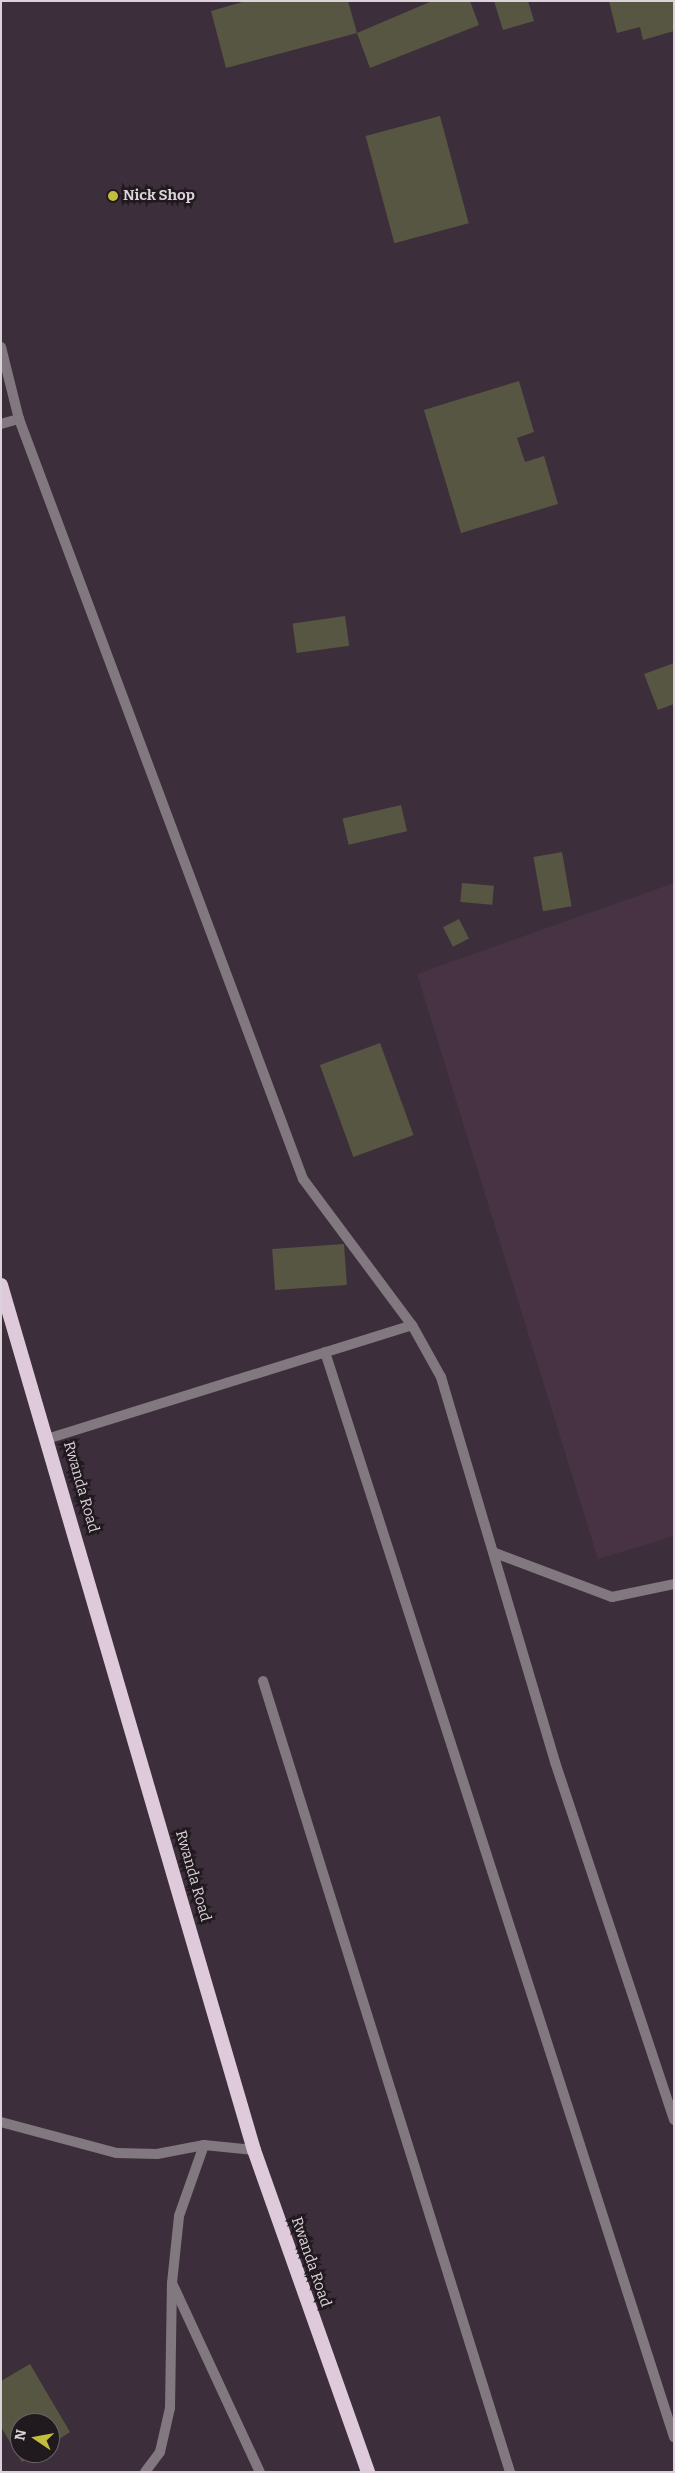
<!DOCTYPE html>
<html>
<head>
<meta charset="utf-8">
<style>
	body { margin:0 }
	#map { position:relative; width:675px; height:2473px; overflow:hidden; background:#3d2e3b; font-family:Bitter,serif }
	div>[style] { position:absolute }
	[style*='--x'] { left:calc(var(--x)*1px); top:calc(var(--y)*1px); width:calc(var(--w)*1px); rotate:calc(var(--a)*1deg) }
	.built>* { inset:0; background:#483345 }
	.building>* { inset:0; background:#565642; transform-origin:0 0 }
	.service>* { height:10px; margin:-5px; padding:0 5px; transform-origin:5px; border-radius:5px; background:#81797f }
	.minor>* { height:10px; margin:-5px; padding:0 5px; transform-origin:5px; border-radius:5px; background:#81797f }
	.trunk>* { height:14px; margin:-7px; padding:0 7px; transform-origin:7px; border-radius:7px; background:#decada }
	.dots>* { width:14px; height:14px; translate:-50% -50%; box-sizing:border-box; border:2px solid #20191e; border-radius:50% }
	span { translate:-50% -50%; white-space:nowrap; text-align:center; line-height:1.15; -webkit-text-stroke:5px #20191e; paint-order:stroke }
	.poi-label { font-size:15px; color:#dcd2da; font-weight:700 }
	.left { translate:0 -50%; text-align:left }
	.street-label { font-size:15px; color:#dcd2da }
	.frame { position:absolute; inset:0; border:2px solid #dcd2da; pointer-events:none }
	.north { position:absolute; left:10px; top:2413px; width:50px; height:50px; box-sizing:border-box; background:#20191e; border:1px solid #6b6369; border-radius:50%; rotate:282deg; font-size:14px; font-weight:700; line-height:20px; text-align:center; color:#dcd2da }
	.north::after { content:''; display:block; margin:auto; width:18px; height:22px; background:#c2bd3f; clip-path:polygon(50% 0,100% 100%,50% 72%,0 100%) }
</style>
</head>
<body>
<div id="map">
	<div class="built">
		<div style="clip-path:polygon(674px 883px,674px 1536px,598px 1559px,417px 974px)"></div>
	</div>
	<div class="building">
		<div style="clip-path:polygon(246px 1px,348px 1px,357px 33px,226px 68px,211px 11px)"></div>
		<div style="clip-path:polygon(432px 1px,470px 1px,479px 25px,370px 68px,357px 33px)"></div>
		<div style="clip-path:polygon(494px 1px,528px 1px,534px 21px,503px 30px)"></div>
		<div style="clip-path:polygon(609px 1px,674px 1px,674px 31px,643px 40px,640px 27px,617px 33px)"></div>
		<div style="left:440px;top:116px;width:111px;height:77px;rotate:75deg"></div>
		<div style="clip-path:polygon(519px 381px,534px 432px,517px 438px,525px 462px,544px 456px,558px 504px,461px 533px,424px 410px)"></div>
		<div style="left:345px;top:616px;width:30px;height:53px;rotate:82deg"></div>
		<div style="clip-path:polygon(674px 663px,674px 704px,658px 710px,644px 674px)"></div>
		<div style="left:401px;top:805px;width:27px;height:60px;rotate:77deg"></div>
		<div style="left:562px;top:852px;width:55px;height:29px;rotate:80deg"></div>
		<div style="left:462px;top:883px;width:32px;height:19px;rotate:5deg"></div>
		<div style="left:459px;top:919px;width:22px;height:18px;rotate:63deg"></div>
		<div style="left:380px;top:1043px;width:98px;height:64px;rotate:70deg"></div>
		<div style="left:344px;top:1244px;width:41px;height:72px;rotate:86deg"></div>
		<div style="clip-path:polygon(30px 2364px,70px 2432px,50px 2445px,50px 2423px,20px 2423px,20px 2453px,36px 2453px,22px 2462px,1px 2427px,1px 2381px)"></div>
	</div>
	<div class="service">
		<div style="--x:325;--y:1352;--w:1140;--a:72.17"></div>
		<div style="--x:263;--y:1681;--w:829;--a:72.66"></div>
	</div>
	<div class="minor">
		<div style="--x:1;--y:347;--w:74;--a:76"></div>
		<div style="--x:19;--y:419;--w:811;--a:69.51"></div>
		<div style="--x:303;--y:1179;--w:182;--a:53.3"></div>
		<div style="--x:412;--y:1325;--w:60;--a:60.9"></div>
		<div style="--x:441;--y:1377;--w:402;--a:73.5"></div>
		<div style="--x:555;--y:1762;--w:377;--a:71.6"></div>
		<div style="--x:1;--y:424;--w:19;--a:-16"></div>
		<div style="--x:50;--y:1438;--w:379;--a:-17.3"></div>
		<div style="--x:495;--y:1553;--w:125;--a:20.6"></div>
		<div style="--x:612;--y:1597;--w:63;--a:-11.8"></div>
		<div style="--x:1;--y:2122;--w:120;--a:15"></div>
		<div style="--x:117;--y:2153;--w:40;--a:1.4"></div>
		<div style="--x:157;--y:2154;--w:48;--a:-10.8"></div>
		<div style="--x:204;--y:2145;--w:50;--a:5.7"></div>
		<div style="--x:173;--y:2285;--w:206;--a:65.1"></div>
		<div style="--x:145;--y:2472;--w:25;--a:-53"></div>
		<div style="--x:160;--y:2452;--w:45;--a:-77.2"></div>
		<div style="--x:170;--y:2408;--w:125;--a:-89.1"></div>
		<div style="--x:172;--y:2283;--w:67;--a:-84"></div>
		<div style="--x:179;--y:2216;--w:75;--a:-70.6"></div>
	</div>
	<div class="trunk">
		<div style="--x:1;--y:1285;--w:901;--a:73.7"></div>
		<div style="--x:254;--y:2150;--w:342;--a:70.5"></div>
	</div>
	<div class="dots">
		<div style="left:113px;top:196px;background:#c2bd3f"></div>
	</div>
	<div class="poi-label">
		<span class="left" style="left:123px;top:196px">Nick Shop</span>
	</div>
	<div class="street-label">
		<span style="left:81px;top:1487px;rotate:74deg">Rwanda Road</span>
		<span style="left:193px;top:1876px;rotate:74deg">Rwanda Road</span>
		<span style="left:311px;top:2262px;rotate:71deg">Rwanda Road</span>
	</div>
	<div class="frame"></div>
	<div class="north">N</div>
</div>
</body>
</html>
